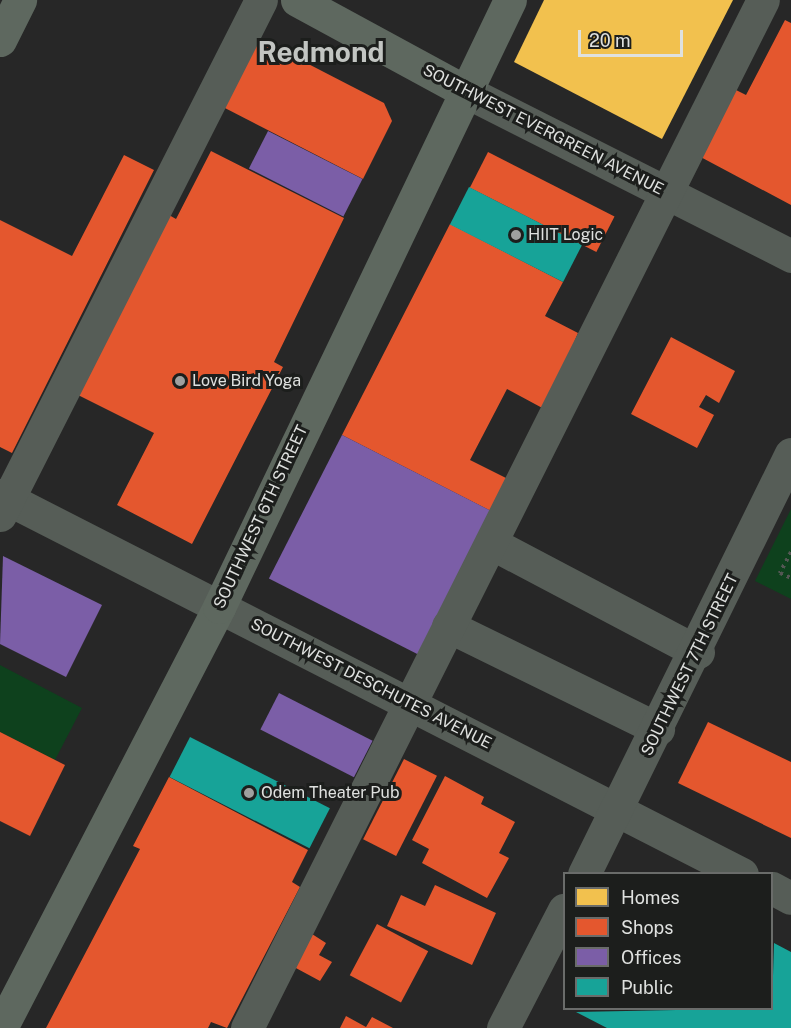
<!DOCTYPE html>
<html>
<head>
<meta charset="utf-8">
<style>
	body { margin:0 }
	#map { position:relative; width:791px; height:1028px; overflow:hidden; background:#272727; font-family:"Public Sans",sans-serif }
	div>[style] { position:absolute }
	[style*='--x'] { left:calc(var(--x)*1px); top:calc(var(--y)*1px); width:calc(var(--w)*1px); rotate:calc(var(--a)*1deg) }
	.green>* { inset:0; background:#0e411d }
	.homes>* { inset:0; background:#f2c14e }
	.shops>* { inset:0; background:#e4572e; transform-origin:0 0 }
	.offices>* { inset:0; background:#7b5ea7; transform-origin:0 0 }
	.public>* { inset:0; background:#17a398; transform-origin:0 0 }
	.path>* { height:4px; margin-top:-2px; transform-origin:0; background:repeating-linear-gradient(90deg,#545754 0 3px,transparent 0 7.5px) }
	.minor>* { height:33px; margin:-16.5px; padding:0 16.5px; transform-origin:16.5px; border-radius:16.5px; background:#565d57 }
	.major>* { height:33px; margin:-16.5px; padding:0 16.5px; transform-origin:16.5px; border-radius:16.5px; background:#5e685f }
	.dots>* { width:16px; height:16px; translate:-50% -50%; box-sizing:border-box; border:3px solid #1c1e1c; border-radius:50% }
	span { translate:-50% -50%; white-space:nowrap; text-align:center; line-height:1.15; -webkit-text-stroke:6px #1c1e1c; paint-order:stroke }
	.street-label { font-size:16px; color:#dfe1df }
	.poi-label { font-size:16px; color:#dfe1df }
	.left { translate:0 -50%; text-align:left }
	.town-label { font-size:28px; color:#c2c5c2; font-weight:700 }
	.legend { position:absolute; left:563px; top:872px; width:210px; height:138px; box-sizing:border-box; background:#1c1e1c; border:2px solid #6a6c6a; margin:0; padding:8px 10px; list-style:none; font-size:18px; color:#dfe1df }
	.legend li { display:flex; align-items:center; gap:12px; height:30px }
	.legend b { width:30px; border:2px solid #6a6c6a }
	.scale { position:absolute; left:578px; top:30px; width:105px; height:27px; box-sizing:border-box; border:3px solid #dfe1df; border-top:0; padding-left:8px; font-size:18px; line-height:21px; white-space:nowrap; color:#dfe1df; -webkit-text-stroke:4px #1c1e1c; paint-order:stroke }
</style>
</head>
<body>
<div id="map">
	<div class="green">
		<div style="clip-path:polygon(791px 509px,791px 599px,755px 581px)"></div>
		<div style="clip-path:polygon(0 665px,82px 708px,55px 760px,0 732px)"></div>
	</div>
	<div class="homes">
		<div style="clip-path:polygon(544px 0,733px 0,662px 139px,514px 62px)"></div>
	</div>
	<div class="shops">
		<div style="clip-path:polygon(785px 20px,791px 23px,791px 205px,695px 154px,730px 87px,746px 95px)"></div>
		<div style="clip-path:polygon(256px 37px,384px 103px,392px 121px,363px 179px,221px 106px)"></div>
		<div style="clip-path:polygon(211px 151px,344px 218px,274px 362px,283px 367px,192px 544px,117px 505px,154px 433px,78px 395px,169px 215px,176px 219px)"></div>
		<div style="left:488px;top:152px;width:142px;height:40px;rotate:27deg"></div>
		<div style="clip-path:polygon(124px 155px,154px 170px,12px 453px,0 447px,0 220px,72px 256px)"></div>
		<div style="clip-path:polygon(450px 224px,563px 282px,545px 316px,578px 333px,546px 410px,507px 389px,470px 460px,508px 479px,491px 511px,342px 435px)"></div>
		<div style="clip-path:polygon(671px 337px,735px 371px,719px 403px,706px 395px,699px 407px,714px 415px,697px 448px,631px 414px)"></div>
		<div style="clip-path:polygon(708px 722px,791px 762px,791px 838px,678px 783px)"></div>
		<div style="clip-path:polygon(0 732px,65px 765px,30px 836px,0 821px)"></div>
		<div style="left:404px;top:759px;width:37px;height:90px;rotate:27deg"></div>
		<div style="clip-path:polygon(445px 776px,484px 797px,481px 804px,515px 822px,499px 853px,509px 858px,487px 898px,422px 863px,429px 849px,412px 840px)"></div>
		<div style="clip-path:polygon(169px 777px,308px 850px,292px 882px,300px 887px,227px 1028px,211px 1022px,208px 1028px,46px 1028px,140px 849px,133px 846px)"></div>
		<div style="clip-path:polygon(435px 885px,496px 913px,472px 965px,387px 926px,401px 895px,425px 906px)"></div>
		<div style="left:377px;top:924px;width:58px;height:58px;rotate:28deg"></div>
		<div style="clip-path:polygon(312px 934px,326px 943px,319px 955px,332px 962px,320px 981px,294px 967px)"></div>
		<div style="clip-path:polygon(346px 1016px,366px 1027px,372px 1017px,393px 1028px,340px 1028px)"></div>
	</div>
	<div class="offices">
		<div style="left:268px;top:131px;width:106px;height:42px;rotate:27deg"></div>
		<div style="left:342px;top:435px;width:167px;height:161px;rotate:27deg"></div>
		<div style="clip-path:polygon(3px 556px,102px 605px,66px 677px,0 644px)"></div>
		<div style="left:279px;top:693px;width:105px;height:41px;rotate:27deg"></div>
	</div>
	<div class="public">
		<div style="left:469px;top:187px;width:127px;height:42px;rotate:27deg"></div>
		<div style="left:190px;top:737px;width:157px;height:45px;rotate:27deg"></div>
		<div style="clip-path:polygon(774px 943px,791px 952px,791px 1028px,607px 1028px,576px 1012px,772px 1008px)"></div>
	</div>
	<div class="path">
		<div style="--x:791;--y:552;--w:24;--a:118"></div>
		<div style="--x:780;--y:573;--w:12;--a:24"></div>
	</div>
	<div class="minor">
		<div style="--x:463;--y:90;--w:368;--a:26.8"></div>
		<div style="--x:0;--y:495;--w:833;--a:27.06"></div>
		<div style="--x:0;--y:515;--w:577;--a:-63.12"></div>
		<div style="--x:491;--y:543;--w:234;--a:27.8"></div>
		<div style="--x:448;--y:626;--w:234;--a:26.1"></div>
		<div style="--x:584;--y:874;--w:468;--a:-63.8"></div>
		<div style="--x:772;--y:888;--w:21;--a:28"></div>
		<div style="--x:247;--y:1028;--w:1150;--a:-63.35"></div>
		<div style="--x:503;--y:1028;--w:133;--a:-62.7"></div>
	</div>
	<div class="major">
		<div style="--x:297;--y:0;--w:189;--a:28.5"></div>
		<div style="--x:0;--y:40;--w:45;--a:-63.4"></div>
		<div style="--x:1;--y:1028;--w:474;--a:-62.6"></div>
		<div style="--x:219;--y:607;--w:673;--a:-64.39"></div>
	</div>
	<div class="dots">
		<div style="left:516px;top:235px;background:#9fa09f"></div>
		<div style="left:180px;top:381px;background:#9fa09f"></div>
		<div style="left:249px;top:793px;background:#9fa09f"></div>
	</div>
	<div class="street-label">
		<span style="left:543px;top:130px;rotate:27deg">SOUTHWEST EVERGREEN AVENUE</span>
		<span style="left:261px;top:517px;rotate:-65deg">SOUTHWEST 6TH STREET</span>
		<span style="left:690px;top:665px;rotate:-64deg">SOUTHWEST 7TH STREET</span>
		<span style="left:371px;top:684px;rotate:27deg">SOUTHWEST DESCHUTES AVENUE</span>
	</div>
	<div class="poi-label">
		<span class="left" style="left:528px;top:235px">HIIT Logic</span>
		<span class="left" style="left:192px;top:381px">Love Bird Yoga</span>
		<span class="left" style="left:261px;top:793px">Odem Theater Pub</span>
	</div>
	<div class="town-label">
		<span style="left:321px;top:52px">Redmond</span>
	</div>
	<ul class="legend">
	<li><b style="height:16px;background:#f2c14e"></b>Homes</li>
	<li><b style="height:16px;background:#e4572e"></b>Shops</li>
	<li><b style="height:16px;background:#7b5ea7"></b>Offices</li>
	<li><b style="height:16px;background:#17a398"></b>Public</li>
	</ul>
	<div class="scale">20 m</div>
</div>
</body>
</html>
